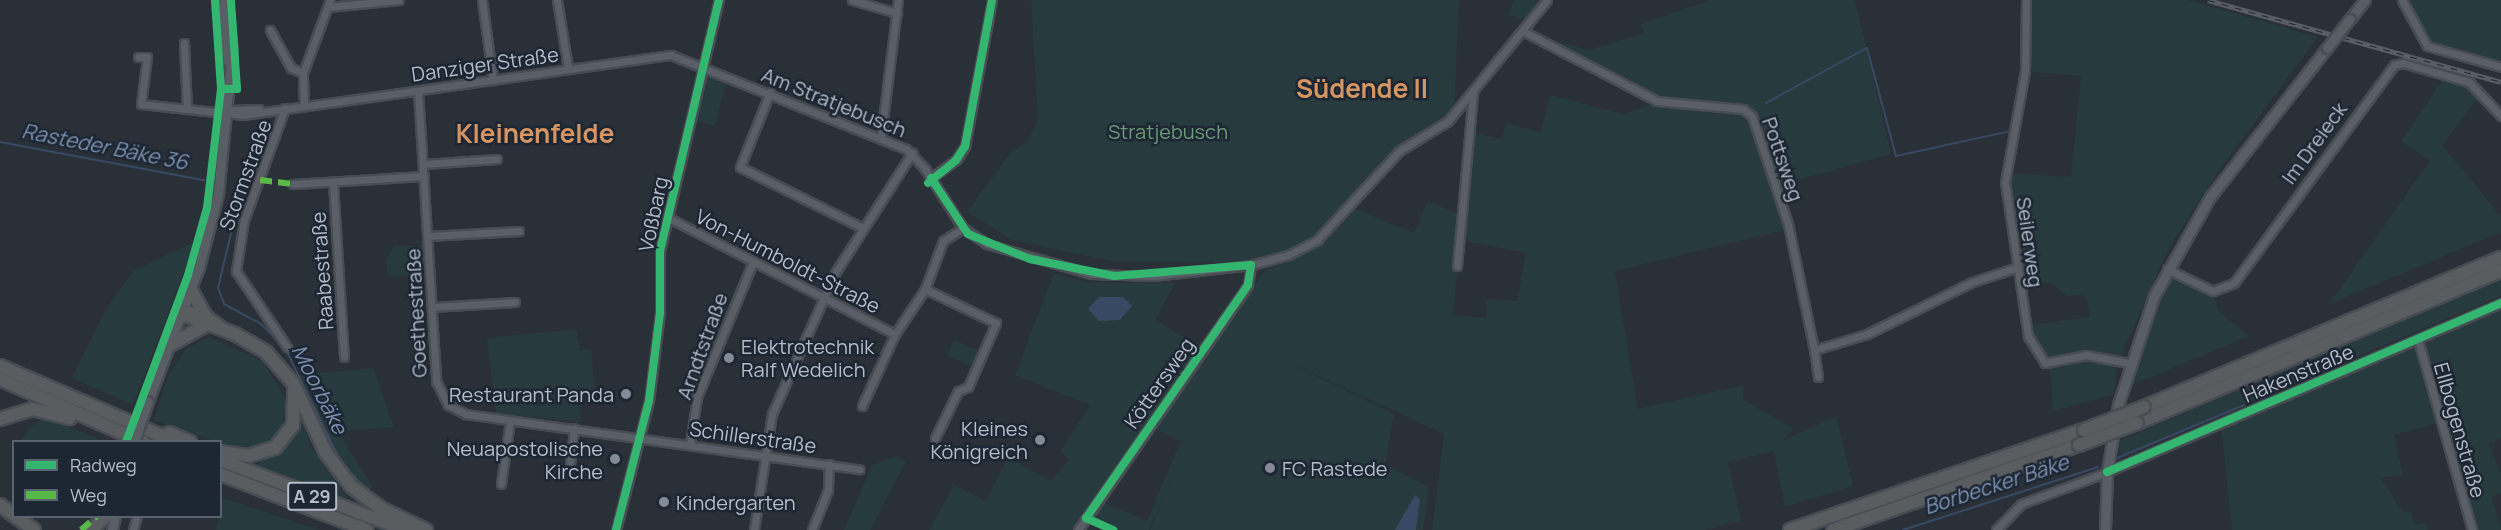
<!DOCTYPE html>
<html>
<head>
<meta charset="utf-8">
<style>
	body { margin:0 }
	#map { position:relative; width:2501px; height:530px; overflow:hidden; background:#2a3038; font-family:Manrope,sans-serif }
	div>[style] { position:absolute }
	[style*='--x'] { left:calc(var(--x)*1px); top:calc(var(--y)*1px); width:calc(var(--w)*1px); rotate:calc(var(--a)*1deg) }
	.green>* { inset:0; background:#273a3e; transform-origin:0 0 }
	.water>* { inset:0; background:#384963 }
	.stream>* { height:2px; margin:-1px; padding:0 1px; transform-origin:1px; border-radius:1px; background:#384963 }
	.roads { filter:drop-shadow(2px 0 #484c53) drop-shadow(-2px 0 #484c53) drop-shadow(0 2px #484c53) drop-shadow(0 -2px #484c53) }
	.street>* { height:7px; margin:-3.5px; padding:0 3.5px; transform-origin:3.5px; border-radius:3.5px; background:#5a5e66 }
	.secondary>* { height:9px; margin:-4.5px; padding:0 4.5px; transform-origin:4.5px; border-radius:4.5px; background:#595d64 }
	.highway>* { height:12px; margin:-6px; padding:0 6px; transform-origin:6px; border-radius:6px; background:#5a5d60 }
	.rail>* { height:4.5px; margin-top:-2.25px; transform-origin:0; background:repeating-linear-gradient(90deg,#1d2633 0 7px,#595d64 0 14px); box-sizing:border-box; border-block:2px solid #595d64 }
	.bridges { filter:drop-shadow(2px 0 #484c53) drop-shadow(-2px 0 #484c53) drop-shadow(0 2px #484c53) drop-shadow(0 -2px #484c53) }
	.secondary-bridge>* { height:9px; margin:-4.5px; padding:0 4.5px; transform-origin:4.5px; border-radius:4.5px; background:#595d64 }
	.highway-bridge>* { height:12px; margin:-6px; padding:0 6px; transform-origin:6px; border-radius:6px; background:#5a5d60 }
	.quiet>* { height:6px; margin-top:-3px; transform-origin:0; background:repeating-linear-gradient(90deg,#58b947 0 12px,transparent 0 18px) }
	.cycleway>* { height:8px; margin:-4px; padding:0 4px; transform-origin:4px; border-radius:4px; background:#33b770 }
	.dots>* { width:16px; height:16px; translate:-50% -50%; box-sizing:border-box; border:3px solid #1d2633; border-radius:50% }
	span { translate:-50% -50%; white-space:nowrap; text-align:center; line-height:1.15; -webkit-text-stroke:5px #1d2633; paint-order:stroke }
	.shield-label span { padding:2px 4px; background:#1d2633; border:2px solid; border-radius:4px; -webkit-text-stroke-width:0 }
	.shield-label { font-size:18px; color:#b4bcc9; font-weight:700 }
	.street-label { font-size:20px; color:#b4bcc9 }
	.park-label { font-size:20px; color:#6b9a76 }
	.poi-label { font-size:20px; color:#b4bcc9 }
	.left { translate:0 -50%; text-align:left }
	.right { translate:-100% -50%; text-align:right }
	.water-label { font-size:21px; color:#7c92b1; font-style:italic }
	.district-label { font-size:26px; color:#d59563; font-weight:700 }
	.legend { position:absolute; left:12px; top:440px; width:210px; height:78px; box-sizing:border-box; background:#1d2633; border:2px solid #59626f; margin:0; padding:8px 10px; list-style:none; font-size:18px; color:#b4bcc9 }
	.legend li { display:flex; align-items:center; gap:12px; height:30px }
	.legend b { width:30px; border:2px solid #59626f }
</style>
</head>
<body>
<div id="map">
	<div class="green">
		<div style="clip-path:polygon(1031px 0,1459px 0,1454px 114px,1399px 151px,1334px 226px,1296px 252px,1243px 263px,1116px 262px,1012px 240px,967px 212px,1009px 155px,1028px 141px,1038px 120px)"></div>
		<div style="clip-path:polygon(1514px 0,1547px 0,1533px 22px,1508px 15px)"></div>
		<div style="clip-path:polygon(evenodd,1710px 0,1855px 0,1891px 154px,1776px 186px,1789px 229px,1615px 271px,1638px 409px,1744px 385px,1743px 400px,1793px 428px,1784px 440px,1836px 416px,1853px 486px,1785px 507px,1774px 451px,1728px 462px,1741px 521px,1704px 530px,1432px 530px,1444px 434px,1286px 361px,1394px 414px,1385px 465px,1429px 487px,1423px 530px,1150px 530px,1174px 472px,1149px 530px,1115px 530px,1086px 518px,1078px 530px,929px 530px,954px 485px,986px 501px,1008px 458px,1052px 481px,1069px 459px,1060px 452px,1090px 405px,1015px 375px,1054px 273px,1086px 282px,1175px 283px,1155px 320px,1200px 346px,1099px 500px,1147px 521px,1180px 443px,1186px 444px,1152px 427px,1198px 356px,1266px 270px,1325px 242px,1355px 209px,1414px 233px,1428px 201px,1462px 215px,1469px 132px,1502px 139px,1506px 123px,1541px 132px,1550px 95px,1623px 114px,1660px 101px,1523px 31px,1589px 50px,1644px 33px,1641px 24px,1710px 0,1460px 240px,1526px 253px,1517px 301px,1487px 299px,1486px 318px,1453px 315px,1460px 240px)"></div>
		<div style="clip-path:polygon(2027px 0,2188px 0,2318px 37px,2219px 170px,2169px 248px,2120px 358px,2088px 352px,2049px 362px,2037px 351px,2028px 325px,2090px 317px,2085px 294px,2067px 296px,2050px 282px,2021px 285px,2006px 173px,2071px 177px,2081px 76px,2025px 71px)"></div>
		<div style="clip-path:polygon(2400px 0,2501px 0,2501px 69px,2429px 50px)"></div>
		<div style="clip-path:polygon(2448px 72px,2471px 78px,2480px 95px,2442px 145px,2501px 216px,2501px 232px,2329px 304px,2430px 161px,2401px 141px)"></div>
		<div style="left:706px;top:75px;width:22px;height:47px;rotate:16deg"></div>
		<div style="clip-path:polygon(196px 241px,133px 405px,72px 378px,107px 308px,133px 271px)"></div>
		<div style="clip-path:polygon(394px 246px,422px 246px,422px 275px,388px 276px,386px 260px)"></div>
		<div style="clip-path:polygon(2176px 277px,2213px 294px,2219px 312px,2249px 336px,2129px 386px,2164px 284px)"></div>
		<div style="clip-path:polygon(2501px 278px,2501px 295px,2475px 307px,2122px 455px,2118px 448px,2119px 441px)"></div>
		<div style="clip-path:polygon(2501px 303px,2501px 438px,2489px 444px,2501px 474px,2501px 493px,2492px 497px,2501px 530px,2472px 530px,2441px 422px,2394px 435px,2403px 475px,2381px 478px,2403px 512px,2410px 511px,2415px 525px,2426px 523px,2427px 530px,2232px 530px,2221px 426px)"></div>
		<div style="clip-path:polygon(576px 329px,580px 350px,591px 350px,595px 390px,579px 391px,581px 422px,496px 413px,487px 338px)"></div>
		<div style="clip-path:polygon(209px 337px,263px 362px,286px 399px,282px 431px,260px 447px,228px 446px,154px 420px,169px 374px,186px 349px)"></div>
		<div style="left:954px;top:340px;width:28px;height:17px;rotate:23deg"></div>
		<div style="clip-path:polygon(2097px 358px,2117px 365px,2114px 394px,2054px 411px,2049px 365px)"></div>
		<div style="clip-path:polygon(373px 368px,394px 427px,338px 432px,374px 489px,363px 486px,341px 462px,298px 375px)"></div>
		<div style="clip-path:polygon(301px 417px,311px 447px,348px 499px,256px 465px,283px 447px)"></div>
		<div style="clip-path:polygon(47px 418px,85px 433px,103px 441px,20px 442px,31px 426px)"></div>
		<div style="clip-path:polygon(897px 456px,906px 461px,870px 530px,844px 530px,872px 465px)"></div>
		<div style="clip-path:polygon(223px 498px,319px 530px,216px 530px)"></div>
	</div>
	<div class="water">
		<div style="clip-path:polygon(1099px 297px,1123px 297px,1132px 306px,1120px 320px,1099px 321px,1088px 309px)"></div>
		<div style="clip-path:polygon(1415px 495px,1420px 499px,1416px 530px,1395px 530px)"></div>
	</div>
	<div class="stream">
		<div style="--x:1766;--y:103;--w:115;--a:-28.6"></div>
		<div style="--x:1867;--y:48;--w:112;--a:75"></div>
		<div style="--x:1896;--y:156;--w:118;--a:-12.3"></div>
		<div style="--x:0;--y:142;--w:208;--a:10.6"></div>
		<div style="--x:234;--y:188;--w:9;--a:49"></div>
		<div style="--x:240;--y:195;--w:96;--a:103.3"></div>
		<div style="--x:218;--y:288;--w:17;--a:69"></div>
		<div style="--x:224;--y:304;--w:42;--a:28.4"></div>
		<div style="--x:261;--y:324;--w:28;--a:45"></div>
		<div style="--x:285;--y:348;--w:127;--a:63.8"></div>
		<div style="--x:341;--y:462;--w:38;--a:47"></div>
		<div style="--x:367;--y:490;--w:29;--a:35"></div>
		<div style="--x:2115;--y:459;--w:140;--a:-22.7"></div>
		<div style="--x:1903;--y:530;--w:205;--a:-17.9"></div>
	</div>
	<div class="roads">
		<div class="street">
			<div style="--x:482;--y:0;--w:81;--a:82.2"></div>
			<div style="--x:557;--y:0;--w:69;--a:80.8"></div>
			<div style="--x:852;--y:0;--w:47;--a:16.1"></div>
			<div style="--x:2026;--y:0;--w:71;--a:90.8"></div>
			<div style="--x:2025;--y:71;--w:113;--a:100.2"></div>
			<div style="--x:2005;--y:182;--w:156;--a:81.5"></div>
			<div style="--x:2028;--y:336;--w:32;--a:58"></div>
			<div style="--x:2045;--y:363;--w:42;--a:-11"></div>
			<div style="--x:2086;--y:355;--w:43;--a:10.8"></div>
			<div style="--x:2402;--y:0;--w:52;--a:61.5"></div>
			<div style="--x:2427;--y:46;--w:77;--a:15.8"></div>
			<div style="--x:328;--y:7;--w:71;--a:-5.6"></div>
			<div style="--x:270;--y:30;--w:43;--a:61.1"></div>
			<div style="--x:291;--y:68;--w:13;--a:23"></div>
			<div style="--x:1523;--y:31;--w:151;--a:27.6"></div>
			<div style="--x:1657;--y:101;--w:86;--a:5.3"></div>
			<div style="--x:1743;--y:109;--w:11;--a:38"></div>
			<div style="--x:1752;--y:116;--w:114;--a:71.6"></div>
			<div style="--x:1788;--y:224;--w:129;--a:78.3"></div>
			<div style="--x:184;--y:43;--w:66;--a:87.4"></div>
			<div style="--x:138;--y:57;--w:9;--a:0"></div>
			<div style="--x:147;--y:57;--w:47;--a:97.3"></div>
			<div style="--x:141;--y:104;--w:103;--a:6.2"></div>
			<div style="--x:243;--y:115;--w:432;--a:-8"></div>
			<div style="--x:671;--y:55;--w:253;--a:21.8"></div>
			<div style="--x:906;--y:149;--w:28;--a:46"></div>
			<div style="--x:925;--y:169;--w:70;--a:57.2"></div>
			<div style="--x:963;--y:228;--w:29;--a:34"></div>
			<div style="--x:987;--y:244;--w:108;--a:16.1"></div>
			<div style="--x:1091;--y:274;--w:63;--a:1.8"></div>
			<div style="--x:1154;--y:276;--w:98;--a:-6.5"></div>
			<div style="--x:1251;--y:265;--w:38;--a:-15"></div>
			<div style="--x:1288;--y:255;--w:33;--a:-27"></div>
			<div style="--x:1317;--y:240;--w:121;--a:-47.3"></div>
			<div style="--x:1399;--y:151;--w:57;--a:-31.5"></div>
			<div style="--x:1448;--y:121;--w:156;--a:-50.7"></div>
			<div style="--x:418;--y:91;--w:291;--a:86.4"></div>
			<div style="--x:436;--y:381;--w:27;--a:63"></div>
			<div style="--x:448;--y:405;--w:20;--a:27"></div>
			<div style="--x:466;--y:414;--w:28;--a:8"></div>
			<div style="--x:494;--y:418;--w:369;--a:8"></div>
			<div style="--x:770;--y:92;--w:81;--a:111.8"></div>
			<div style="--x:740;--y:167;--w:137;--a:26.4"></div>
			<div style="--x:304;--y:105;--w:32;--a:-92"></div>
			<div style="--x:303;--y:73;--w:78;--a:-69.7"></div>
			<div style="--x:285;--y:108;--w:119;--a:110.1"></div>
			<div style="--x:244;--y:220;--w:52;--a:98.9"></div>
			<div style="--x:236;--y:271;--w:92;--a:56.1"></div>
			<div style="--x:231;--y:110;--w:28;--a:-2"></div>
			<div style="--x:881;--y:136;--w:137;--a:-82.9"></div>
			<div style="--x:424;--y:164;--w:73;--a:-3.9"></div>
			<div style="--x:931;--y:178;--w:31;--a:-36"></div>
			<div style="--x:956;--y:160;--w:17;--a:-57"></div>
			<div style="--x:965;--y:146;--w:148;--a:-79.5"></div>
			<div style="--x:333;--y:182;--w:175;--a:86.4"></div>
			<div style="--x:293;--y:184;--w:131;--a:-3.5"></div>
			<div style="--x:667;--y:217;--w:256;--a:27.2"></div>
			<div style="--x:428;--y:236;--w:91;--a:-3.1"></div>
			<div style="--x:1457;--y:266;--w:174;--a:-84.7"></div>
			<div style="--x:2167;--y:269;--w:51;--a:25.6"></div>
			<div style="--x:2213;--y:291;--w:22;--a:-21"></div>
			<div style="--x:2234;--y:283;--w:270;--a:-53.7"></div>
			<div style="--x:2394;--y:65;--w:9;--a:-13"></div>
			<div style="--x:2403;--y:63;--w:69;--a:16.1"></div>
			<div style="--x:2469;--y:82;--w:47;--a:46.7"></div>
			<div style="--x:432;--y:307;--w:83;--a:-3.4"></div>
			<div style="--x:2418;--y:340;--w:198;--a:74.1"></div>
			<div style="--x:1818;--y:377;--w:27;--a:-98"></div>
			<div style="--x:1814;--y:350;--w:55;--a:-16.8"></div>
			<div style="--x:1867;--y:334;--w:117;--a:-26.3"></div>
			<div style="--x:1972;--y:282;--w:45;--a:-18"></div>
			<div style="--x:862;--y:406;--w:79;--a:-65.4"></div>
			<div style="--x:895;--y:334;--w:54;--a:-56.3"></div>
			<div style="--x:935;--y:438;--w:52;--a:-63.9"></div>
			<div style="--x:958;--y:391;--w:11;--a:-22"></div>
			<div style="--x:968;--y:387;--w:70;--a:-66.4"></div>
			<div style="--x:996;--y:323;--w:79;--a:-154.4"></div>
			<div style="--x:925;--y:289;--w:51;--a:-69.4"></div>
			<div style="--x:943;--y:241;--w:24;--a:-33"></div>
			<div style="--x:690;--y:444;--w:48;--a:-81.5"></div>
			<div style="--x:697;--y:397;--w:146;--a:-67.5"></div>
			<div style="--x:570;--y:463;--w:35;--a:-83"></div>
			<div style="--x:501;--y:484;--w:64;--a:-81.9"></div>
			<div style="--x:133;--y:530;--w:15;--a:-74"></div>
			<div style="--x:616;--y:530;--w:133;--a:-75.7"></div>
			<div style="--x:649;--y:401;--w:89;--a:-82.9"></div>
			<div style="--x:660;--y:313;--w:62;--a:-90"></div>
			<div style="--x:660;--y:251;--w:258;--a:-76.8"></div>
			<div style="--x:754;--y:530;--w:117;--a:-81.2"></div>
			<div style="--x:772;--y:414;--w:154;--a:-65.9"></div>
			<div style="--x:835;--y:273;--w:143;--a:-57.3"></div>
			<div style="--x:812;--y:530;--w:43;--a:-68.2"></div>
			<div style="--x:828;--y:490;--w:26;--a:-88"></div>
			<div style="--x:1078;--y:530;--w:298;--a:-55.2"></div>
			<div style="--x:1248;--y:285;--w:20;--a:-81"></div>
			<div style="--x:1996;--y:530;--w:36;--a:-46"></div>
			<div style="--x:2021;--y:504;--w:92;--a:-20.4"></div>
			<div style="--x:2107;--y:472;--w:429;--a:-23.2"></div>
		</div>
		<div class="secondary">
			<div style="--x:219;--y:0;--w:62;--a:81.6"></div>
			<div style="--x:2350;--y:19;--w:24;--a:-52"></div>
			<div style="--x:148;--y:401;--w:143;--a:-69.2"></div>
			<div style="--x:199;--y:267;--w:75;--a:-75.4"></div>
			<div style="--x:218;--y:194;--w:145;--a:-84.4"></div>
			<div style="--x:232;--y:50;--w:50;--a:-96.8"></div>
			<div style="--x:112;--y:530;--w:14;--a:-78"></div>
			<div style="--x:2105;--y:530;--w:58;--a:-88"></div>
			<div style="--x:2107;--y:472;--w:68;--a:-80.7"></div>
			<div style="--x:2118;--y:405;--w:115;--a:-71.7"></div>
			<div style="--x:2154;--y:296;--w:114;--a:-60.5"></div>
			<div style="--x:2210;--y:197;--w:189;--a:-51.9"></div>
		</div>
		<div class="highway">
			<div style="--x:191;--y:290;--w:31;--a:61"></div>
			<div style="--x:183;--y:311;--w:24;--a:15"></div>
			<div style="--x:206;--y:317;--w:17;--a:36"></div>
			<div style="--x:182;--y:314;--w:57;--a:20.7"></div>
			<div style="--x:235;--y:334;--w:36;--a:30"></div>
			<div style="--x:266;--y:352;--w:41;--a:48.9"></div>
			<div style="--x:293;--y:383;--w:77;--a:64.8"></div>
			<div style="--x:326;--y:453;--w:41;--a:52.9"></div>
			<div style="--x:351;--y:486;--w:36;--a:37"></div>
			<div style="--x:380;--y:508;--w:51;--a:25.6"></div>
			<div style="--x:170;--y:345;--w:39;--a:-29"></div>
			<div style="--x:0;--y:366;--w:192;--a:23.4"></div>
			<div style="--x:0;--y:379;--w:156;--a:23.8"></div>
			<div style="--x:2144;--y:407;--w:387;--a:-22.7"></div>
			<div style="--x:0;--y:419;--w:34;--a:-17"></div>
			<div style="--x:33;--y:409;--w:38;--a:14"></div>
			<div style="--x:2137;--y:423;--w:394;--a:-22.7"></div>
			<div style="--x:169;--y:433;--w:23;--a:23"></div>
			<div style="--x:220;--y:452;--w:28;--a:8"></div>
			<div style="--x:248;--y:456;--w:28;--a:-17"></div>
			<div style="--x:275;--y:448;--w:29;--a:-52"></div>
			<div style="--x:293;--y:425;--w:35;--a:-88"></div>
			<div style="--x:220;--y:460;--w:198;--a:20.7"></div>
			<div style="--x:220;--y:474;--w:157;--a:20.9"></div>
			<div style="--x:0;--y:505;--w:42;--a:36.3"></div>
			<div style="--x:91;--y:530;--w:21;--a:-43"></div>
			<div style="--x:1790;--y:530;--w:311;--a:-18.8"></div>
			<div style="--x:1833;--y:530;--w:260;--a:-19.1"></div>
		</div>
	</div>
	<div class="rail">
		<div style="--x:2208;--y:0;--w:304;--a:15.6"></div>
	</div>
	<div class="bridges">
		<div class="secondary-bridge">
			<div style="--x:2327;--y:48;--w:37;--a:-52"></div>
			<div style="--x:134;--y:442;--w:43;--a:-71.1"></div>
		</div>
		<div class="highway-bridge">
			<div style="--x:2084;--y:430;--w:64;--a:-21"></div>
			<div style="--x:2079;--y:445;--w:62;--a:-20.8"></div>
		</div>
	</div>
	<div class="quiet">
		<div style="--x:260;--y:180;--w:33;--a:7"></div>
		<div style="--x:81;--y:530;--w:21;--a:-41"></div>
	</div>
	<div class="cycleway">
		<div style="--x:221;--y:89;--w:16;--a:0"></div>
		<div style="--x:237;--y:89;--w:89;--a:-93.9"></div>
		<div style="--x:931;--y:178;--w:67;--a:56.5"></div>
		<div style="--x:968;--y:234;--w:67;--a:22"></div>
		<div style="--x:1030;--y:259;--w:86;--a:11.4"></div>
		<div style="--x:1114;--y:276;--w:137;--a:-4.6"></div>
		<div style="--x:1251;--y:265;--w:20;--a:99"></div>
		<div style="--x:1248;--y:285;--w:284;--a:124.8"></div>
		<div style="--x:1086;--y:518;--w:30;--a:24"></div>
		<div style="--x:928;--y:183;--w:36;--a:-39"></div>
		<div style="--x:956;--y:160;--w:17;--a:-57"></div>
		<div style="--x:965;--y:146;--w:148;--a:-79.5"></div>
		<div style="--x:126;--y:442;--w:178;--a:-69.6"></div>
		<div style="--x:188;--y:275;--w:70;--a:-74.2"></div>
		<div style="--x:207;--y:208;--w:120;--a:-83.3"></div>
		<div style="--x:221;--y:89;--w:89;--a:-93.9"></div>
		<div style="--x:2107;--y:472;--w:429;--a:-23.2"></div>
		<div style="--x:616;--y:530;--w:133;--a:-75.7"></div>
		<div style="--x:649;--y:401;--w:89;--a:-82.9"></div>
		<div style="--x:660;--y:313;--w:62;--a:-90"></div>
		<div style="--x:660;--y:251;--w:258;--a:-76.8"></div>
	</div>
	<div class="dots">
		<div style="left:729px;top:358px;background:#848b96"></div>
		<div style="left:626px;top:394px;background:#848b96"></div>
		<div style="left:1040px;top:440px;background:#848b96"></div>
		<div style="left:615px;top:459px;background:#848b96"></div>
		<div style="left:1270px;top:468px;background:#848b96"></div>
		<div style="left:664px;top:502px;background:#848b96"></div>
	</div>
	<div class="shield-label">
		<span style="left:312px;top:496px">A 29</span>
	</div>
	<div class="street-label">
		<span style="left:485px;top:64px;rotate:-8deg">Danziger Straße</span>
		<span style="left:834px;top:102px;rotate:22deg">Am Stratjebusch</span>
		<span style="left:2314px;top:143px;rotate:-54deg">Im Dreieck</span>
		<span style="left:1783px;top:159px;rotate:71deg">Pottsweg</span>
		<span style="left:245px;top:175px;rotate:-70deg">Stormstraße</span>
		<span style="left:653px;top:214px;rotate:-78deg">Voßbarg</span>
		<span style="left:2030px;top:242px;rotate:82deg">Seilerweg</span>
		<span style="left:788px;top:261px;rotate:27deg">Von-Humboldt-Straße</span>
		<span style="left:322px;top:271px;rotate:-94deg">Raabestraße</span>
		<span style="left:416px;top:313px;rotate:-93deg">Goethestraße</span>
		<span style="left:702px;top:346px;rotate:-70deg">Arndtstraße</span>
		<span style="left:2298px;top:373px;rotate:-23deg">Hakenstraße</span>
		<span style="left:1159px;top:383px;rotate:-55deg">Köttersweg</span>
		<span style="left:2460px;top:430px;rotate:74deg">Ellbogenstraße</span>
		<span style="left:753px;top:437px;rotate:8deg">Schillerstraße</span>
	</div>
	<div class="park-label">
		<span style="left:1168px;top:131px">Stratjebusch</span>
	</div>
	<div class="poi-label">
		<span class="left" style="left:741px;top:358px">Elektrotechnik<br>Ralf Wedelich</span>
		<span class="right" style="left:614px;top:394px">Restaurant Panda</span>
		<span class="right" style="left:1028px;top:440px">Kleines<br>Königreich</span>
		<span class="right" style="left:603px;top:460px">Neuapostolische<br>Kirche</span>
		<span class="left" style="left:1282px;top:468px">FC Rastede</span>
		<span class="left" style="left:676px;top:502px">Kindergarten</span>
	</div>
	<div class="water-label">
		<span style="left:105px;top:146px;rotate:11deg">Rasteder Bäke 36</span>
		<span style="left:320px;top:389px;rotate:63deg">Moorbäke</span>
		<span style="left:1996px;top:484px;rotate:-18deg">Borbecker Bäke</span>
	</div>
	<div class="district-label">
		<span style="left:1362px;top:89px">Südende II</span>
		<span style="left:535px;top:134px">Kleinenfelde</span>
	</div>
	<ul class="legend">
	<li><b style="height:8px;background:#33b770"></b>Radweg</li>
	<li><b style="height:8px;background:#58b947"></b>Weg</li>
	</ul>
</div>
</body>
</html>
